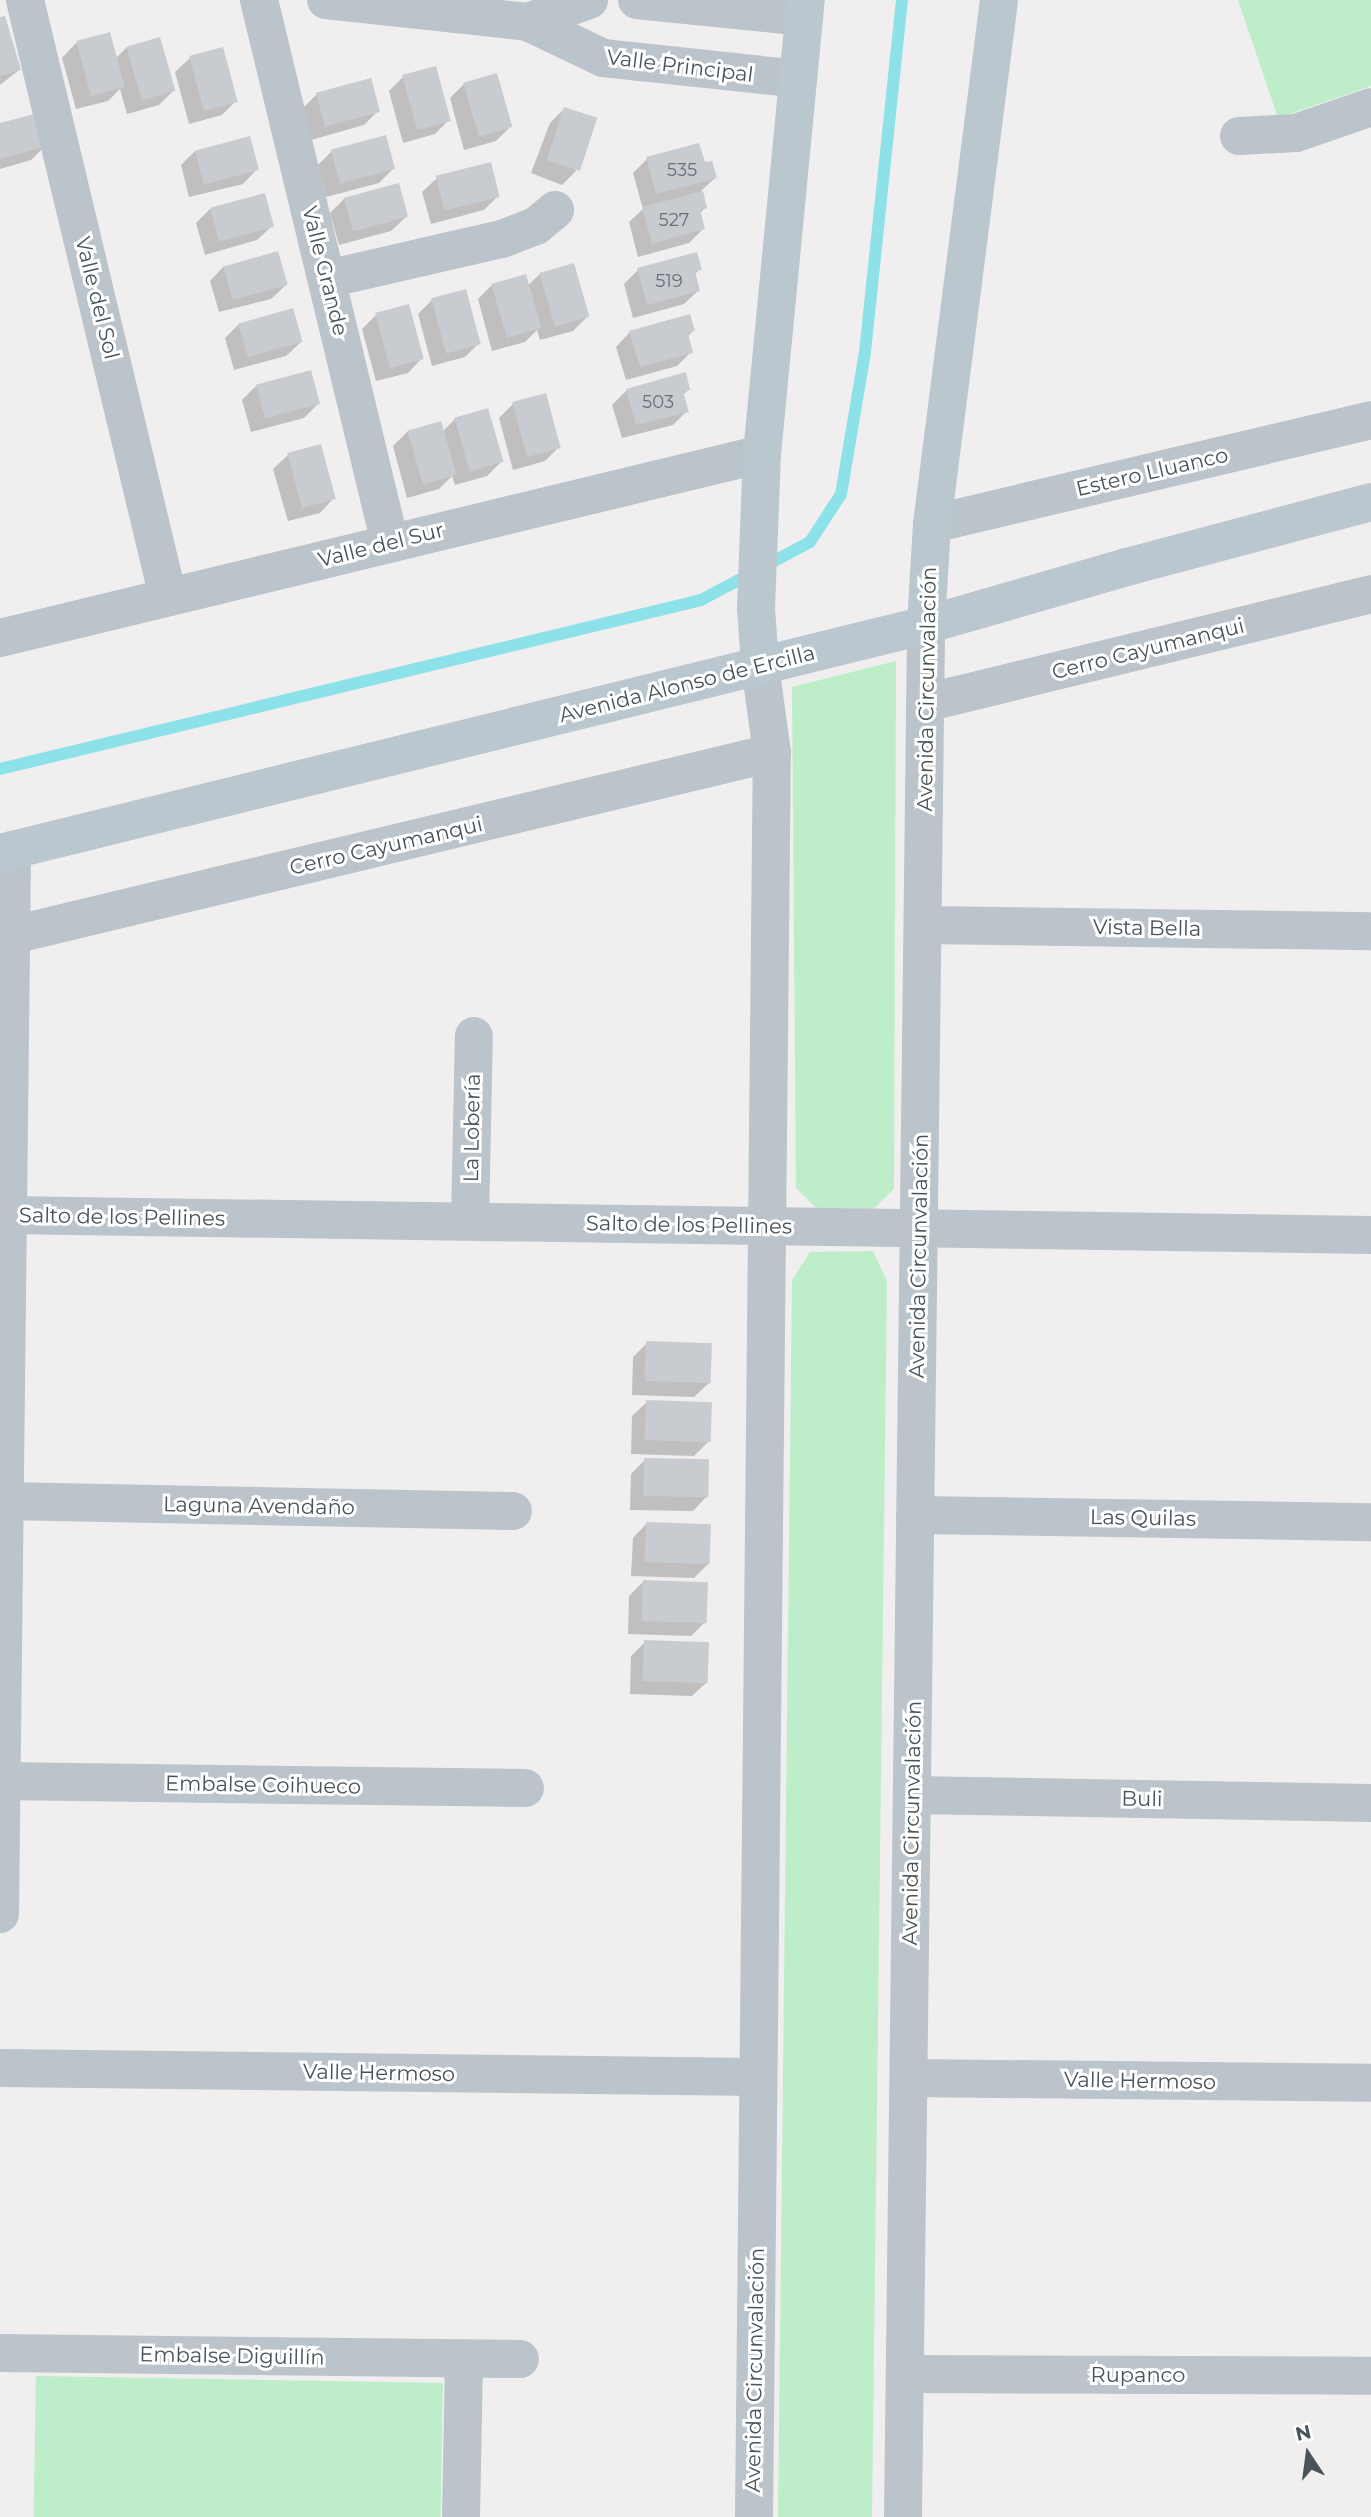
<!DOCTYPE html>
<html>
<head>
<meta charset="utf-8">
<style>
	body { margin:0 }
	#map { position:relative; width:1371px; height:2517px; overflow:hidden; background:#f0eeee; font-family:Montserrat,sans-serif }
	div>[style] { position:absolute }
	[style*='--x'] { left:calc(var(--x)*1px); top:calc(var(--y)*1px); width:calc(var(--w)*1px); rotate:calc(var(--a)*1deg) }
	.green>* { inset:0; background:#bdedc9; transform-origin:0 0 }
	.shadow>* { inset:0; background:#0003 }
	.stream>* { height:12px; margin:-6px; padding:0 6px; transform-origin:6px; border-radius:6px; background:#8ce2e8 }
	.building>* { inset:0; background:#c8ccd0; transform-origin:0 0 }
	.street>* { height:38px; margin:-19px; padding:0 19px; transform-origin:19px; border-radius:19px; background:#bac4ca }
	.secondary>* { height:38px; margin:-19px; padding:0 19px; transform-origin:19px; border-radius:19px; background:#bac7cf }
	span { translate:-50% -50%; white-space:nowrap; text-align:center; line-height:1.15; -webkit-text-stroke:6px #fff; paint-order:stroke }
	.number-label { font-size:18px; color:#677278 }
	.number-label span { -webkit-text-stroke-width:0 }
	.street-label { font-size:21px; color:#47545a }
	.north { position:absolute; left:1273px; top:2419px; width:70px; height:70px; -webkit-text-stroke:5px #fff; paint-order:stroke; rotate:347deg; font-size:19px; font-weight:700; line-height:28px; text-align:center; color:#47545a }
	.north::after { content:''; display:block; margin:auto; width:24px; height:32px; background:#47545a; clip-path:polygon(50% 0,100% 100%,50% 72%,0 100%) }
</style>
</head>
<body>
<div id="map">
	<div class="green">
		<div style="clip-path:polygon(1238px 0,1371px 0,1371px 86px,1278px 118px)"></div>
		<div style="clip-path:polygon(896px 661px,894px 1189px,873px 1209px,816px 1208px,796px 1188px,792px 687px)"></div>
		<div style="clip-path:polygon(873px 1251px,887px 1281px,872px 2517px,778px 2517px,792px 1280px,810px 1252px)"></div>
		<div style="left:36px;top:2376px;width:407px;height:141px;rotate:1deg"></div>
	</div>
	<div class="shadow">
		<div style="clip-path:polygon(0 19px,19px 70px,0 85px)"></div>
		<div style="clip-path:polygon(76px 43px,115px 59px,127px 47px,173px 91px,159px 105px,127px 114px,120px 89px,108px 101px,76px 109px,62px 58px)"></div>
		<div style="clip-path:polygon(190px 58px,236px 101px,222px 115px,189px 124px,175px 72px)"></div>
		<div style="clip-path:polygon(403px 77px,449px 120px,435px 134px,403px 143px,389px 91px)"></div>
		<div style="clip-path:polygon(464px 84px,510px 127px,496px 141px,464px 150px,450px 98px)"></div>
		<div style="clip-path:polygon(317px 94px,378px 111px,364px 125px,311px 140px,303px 108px)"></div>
		<div style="clip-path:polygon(564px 109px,576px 171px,562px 185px,531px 173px,550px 123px)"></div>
		<div style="clip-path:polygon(0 124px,45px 146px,31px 160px,0 169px)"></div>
		<div style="clip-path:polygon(195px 151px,257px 169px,243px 184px,189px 197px,181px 165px)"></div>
		<div style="clip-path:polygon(332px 151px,393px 169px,379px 183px,326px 197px,318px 165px)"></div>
		<div style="clip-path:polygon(647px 159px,704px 164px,715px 178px,701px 191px,705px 208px,699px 214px,703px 229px,689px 243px,638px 257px,629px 222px,643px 209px,633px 173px)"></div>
		<div style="clip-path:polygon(437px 178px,498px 196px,484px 210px,431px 224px,422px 192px)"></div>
		<div style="clip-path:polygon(263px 195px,272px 226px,257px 240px,205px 255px,196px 223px,210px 209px)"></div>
		<div style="clip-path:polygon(344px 199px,406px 217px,391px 231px,339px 245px,330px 213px)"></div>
		<div style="clip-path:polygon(224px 266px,286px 285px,271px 299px,219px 312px,210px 281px)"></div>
		<div style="clip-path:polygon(700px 269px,694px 275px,699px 290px,684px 304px,633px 318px,624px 284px,638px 270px)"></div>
		<div style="clip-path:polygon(540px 274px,587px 317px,573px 331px,540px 340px,537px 330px,525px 342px,492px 351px,478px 299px,492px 285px,527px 286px)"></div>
		<div style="clip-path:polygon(432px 300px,479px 343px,465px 357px,432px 366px,418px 314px)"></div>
		<div style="clip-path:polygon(376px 315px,422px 358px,408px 373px,376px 381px,362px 329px)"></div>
		<div style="clip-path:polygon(239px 324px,301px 342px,286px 356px,234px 370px,225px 338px)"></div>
		<div style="clip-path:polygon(693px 331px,687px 337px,691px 352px,677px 366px,626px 380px,616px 347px,630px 332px)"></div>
		<div style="clip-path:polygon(256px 386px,318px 404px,304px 418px,251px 432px,242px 400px)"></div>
		<div style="clip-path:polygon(689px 389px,683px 395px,687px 411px,673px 425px,622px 438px,612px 405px,626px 391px)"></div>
		<div style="clip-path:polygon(513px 404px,559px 447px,545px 461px,513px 470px,499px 418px)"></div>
		<div style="clip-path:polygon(455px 419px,501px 462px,487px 476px,455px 485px,452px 476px,439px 489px,407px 498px,393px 446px,407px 432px,439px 423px,442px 432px)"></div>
		<div style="clip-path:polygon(288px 455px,334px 498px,320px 513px,288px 521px,273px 469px)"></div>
		<div style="clip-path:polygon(647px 1343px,709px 1383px,694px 1397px,632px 1395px,633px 1357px)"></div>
		<div style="clip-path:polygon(647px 1402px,708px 1442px,694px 1456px,631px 1454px,632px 1416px)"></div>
		<div style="clip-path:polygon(645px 1460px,707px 1496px,693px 1511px,630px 1510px,631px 1474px)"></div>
		<div style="clip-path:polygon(647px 1523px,709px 1563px,694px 1578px,631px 1576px,633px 1538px)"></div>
		<div style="clip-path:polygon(643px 1582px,705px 1622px,691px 1636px,628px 1634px,629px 1596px)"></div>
		<div style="clip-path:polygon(645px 1642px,707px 1682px,692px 1696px,630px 1694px,631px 1656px)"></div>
	</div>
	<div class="stream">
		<div style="--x:0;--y:769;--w:721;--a:-13.55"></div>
		<div style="--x:701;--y:600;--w:123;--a:-28"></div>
		<div style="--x:810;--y:542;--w:57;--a:-57.1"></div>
		<div style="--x:841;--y:494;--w:144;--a:-80.4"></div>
		<div style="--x:865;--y:352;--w:354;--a:-84"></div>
	</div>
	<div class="building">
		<div style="clip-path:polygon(5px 16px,21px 70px,0 76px,0 17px)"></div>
		<div style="left:110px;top:32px;width:57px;height:35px;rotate:75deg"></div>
		<div style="left:160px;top:37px;width:56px;height:35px;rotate:74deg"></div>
		<div style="left:223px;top:47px;width:57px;height:35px;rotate:75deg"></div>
		<div style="left:436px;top:66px;width:57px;height:35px;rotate:75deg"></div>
		<div style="left:497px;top:73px;width:56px;height:35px;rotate:74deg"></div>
		<div style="left:371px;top:78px;width:35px;height:57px;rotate:75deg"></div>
		<div style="left:564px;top:107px;width:35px;height:56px;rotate:18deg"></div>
		<div style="clip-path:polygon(38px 113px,47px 146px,0 159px,0 123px)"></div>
		<div style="left:386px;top:135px;width:35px;height:57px;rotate:75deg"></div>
		<div style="left:250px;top:136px;width:35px;height:57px;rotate:75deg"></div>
		<div style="clip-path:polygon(699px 143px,705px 162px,712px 161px,717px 178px,656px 194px,646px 157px)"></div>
		<div style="left:491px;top:162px;width:36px;height:57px;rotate:76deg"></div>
		<div style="left:399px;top:183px;width:35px;height:57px;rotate:75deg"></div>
		<div style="clip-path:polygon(703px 191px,707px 208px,700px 210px,705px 229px,652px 244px,642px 207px)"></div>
		<div style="left:265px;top:193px;width:35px;height:57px;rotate:75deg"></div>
		<div style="left:278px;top:251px;width:35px;height:57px;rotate:74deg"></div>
		<div style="clip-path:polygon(697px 252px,702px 270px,695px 271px,700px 291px,647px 305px,637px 268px)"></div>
		<div style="left:574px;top:263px;width:56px;height:36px;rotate:74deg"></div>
		<div style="left:526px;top:274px;width:56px;height:36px;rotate:74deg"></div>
		<div style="left:466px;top:289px;width:57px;height:36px;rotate:75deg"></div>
		<div style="left:409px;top:304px;width:57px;height:35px;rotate:75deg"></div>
		<div style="left:293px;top:308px;width:35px;height:57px;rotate:74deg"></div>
		<div style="clip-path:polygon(690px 314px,695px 331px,688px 333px,693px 353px,640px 367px,629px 331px)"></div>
		<div style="left:311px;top:370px;width:35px;height:57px;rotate:75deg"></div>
		<div style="clip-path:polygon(686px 372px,690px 390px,683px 392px,689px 412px,636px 425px,626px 389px)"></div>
		<div style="left:546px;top:393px;width:57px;height:35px;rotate:75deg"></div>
		<div style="left:488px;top:408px;width:56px;height:35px;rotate:74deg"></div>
		<div style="left:441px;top:421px;width:56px;height:35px;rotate:74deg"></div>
		<div style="left:321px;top:444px;width:57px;height:35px;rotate:75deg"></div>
		<div style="left:646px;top:1341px;width:66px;height:40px;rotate:2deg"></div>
		<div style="left:646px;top:1400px;width:66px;height:40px;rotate:2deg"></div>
		<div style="left:644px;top:1458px;width:65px;height:38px;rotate:1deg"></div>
		<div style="left:646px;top:1522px;width:65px;height:40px;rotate:2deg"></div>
		<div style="left:643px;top:1580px;width:65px;height:41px;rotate:2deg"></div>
		<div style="left:644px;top:1640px;width:65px;height:41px;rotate:2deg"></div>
	</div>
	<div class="street">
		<div style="--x:25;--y:0;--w:614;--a:76.53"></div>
		<div style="--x:259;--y:0;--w:559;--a:76.44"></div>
		<div style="--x:326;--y:0;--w:203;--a:6.2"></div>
		<div style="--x:528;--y:22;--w:83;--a:25.6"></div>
		<div style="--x:603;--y:58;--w:196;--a:6.1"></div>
		<div style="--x:637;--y:0;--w:168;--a:5.8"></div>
		<div style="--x:528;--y:22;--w:65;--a:-19.8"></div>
		<div style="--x:1239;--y:136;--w:57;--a:-3"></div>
		<div style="--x:1296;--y:133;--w:79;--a:-19.1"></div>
		<div style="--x:327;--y:279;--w:180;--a:-12.9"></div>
		<div style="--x:502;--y:239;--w:36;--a:-21"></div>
		<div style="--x:536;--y:226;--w:25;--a:-40"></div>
		<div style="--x:932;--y:524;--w:451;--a:-13.3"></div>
		<div style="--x:0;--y:638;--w:784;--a:-13.58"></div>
		<div style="--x:925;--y:703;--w:459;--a:-13.7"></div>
		<div style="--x:923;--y:925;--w:448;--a:0.8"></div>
		<div style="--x:0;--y:938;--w:794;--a:-13.48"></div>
		<div style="--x:7;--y:1215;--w:1364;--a:0.84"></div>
		<div style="--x:470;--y:1221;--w:185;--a:-88.8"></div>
		<div style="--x:4;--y:1501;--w:509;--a:1.13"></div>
		<div style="--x:915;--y:1515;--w:456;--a:0.9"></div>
		<div style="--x:1;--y:1781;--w:524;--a:0.77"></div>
		<div style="--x:912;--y:1795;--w:459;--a:1"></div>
		<div style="--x:0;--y:1914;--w:1064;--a:-89.35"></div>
		<div style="--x:0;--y:2068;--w:758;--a:0.68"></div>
		<div style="--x:909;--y:2078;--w:462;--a:0.6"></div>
		<div style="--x:0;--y:2353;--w:520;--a:0.66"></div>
		<div style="--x:905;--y:2374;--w:466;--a:0.2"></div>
		<div style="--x:461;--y:2517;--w:158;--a:-88.9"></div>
		<div style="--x:754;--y:2517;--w:1764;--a:-89.42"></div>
		<div style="--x:772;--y:753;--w:89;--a:-97.8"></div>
		<div style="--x:903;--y:2517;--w:1892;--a:-89.3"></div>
	</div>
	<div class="secondary">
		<div style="--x:926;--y:625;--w:101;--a:-86.6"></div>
		<div style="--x:932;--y:524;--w:528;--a:-82.71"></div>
		<div style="--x:760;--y:665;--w:57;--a:-94"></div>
		<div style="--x:756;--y:608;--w:154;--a:-87.8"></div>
		<div style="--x:762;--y:454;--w:456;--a:-84.5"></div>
		<div style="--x:0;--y:853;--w:954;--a:-13.83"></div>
		<div style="--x:926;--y:625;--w:209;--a:-16.1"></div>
		<div style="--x:1127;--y:567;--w:253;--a:-14.9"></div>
	</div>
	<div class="number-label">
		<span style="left:682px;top:170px">535</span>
		<span style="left:674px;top:220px">527</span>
		<span style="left:669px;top:281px">519</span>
		<span style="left:658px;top:402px">503</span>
	</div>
	<div class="street-label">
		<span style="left:680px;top:66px;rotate:7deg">Valle Principal</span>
		<span style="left:325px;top:271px;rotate:76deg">Valle Grande</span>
		<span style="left:97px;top:298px;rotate:76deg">Valle del Sol</span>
		<span style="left:1152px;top:472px;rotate:-13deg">Estero Lluanco</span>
		<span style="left:381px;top:545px;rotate:-14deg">Valle del Sur</span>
		<span style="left:1148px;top:649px;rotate:-14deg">Cerro Cayumanqui</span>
		<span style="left:687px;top:684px;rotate:-14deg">Avenida Alonso de Ercilla</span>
		<span style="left:927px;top:689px;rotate:-89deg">Avenida Circunvalación</span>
		<span style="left:386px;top:846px;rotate:-13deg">Cerro Cayumanqui</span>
		<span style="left:1147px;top:928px;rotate:1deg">Vista Bella</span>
		<span style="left:472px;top:1128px;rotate:-89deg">La Lobería</span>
		<span style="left:122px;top:1217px;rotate:1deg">Salto de los Pellines</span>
		<span style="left:689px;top:1225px;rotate:1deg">Salto de los Pellines</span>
		<span style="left:919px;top:1256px;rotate:-89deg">Avenida Circunvalación</span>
		<span style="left:259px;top:1506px;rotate:1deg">Laguna Avendaño</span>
		<span style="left:1143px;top:1518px;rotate:1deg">Las Quilas</span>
		<span style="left:263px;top:1785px;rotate:1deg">Embalse Coihueco</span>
		<span style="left:1142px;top:1799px;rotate:1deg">Buli</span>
		<span style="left:912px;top:1823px;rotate:-89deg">Avenida Circunvalación</span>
		<span style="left:379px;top:2073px;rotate:1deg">Valle Hermoso</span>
		<span style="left:1140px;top:2081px;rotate:1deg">Valle Hermoso</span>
		<span style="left:232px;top:2356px;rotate:1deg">Embalse Diguillín</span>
		<span style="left:755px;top:2370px;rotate:-89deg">Avenida Circunvalación</span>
		<span style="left:1138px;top:2375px">Rupanco</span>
	</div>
	<div class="north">N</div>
</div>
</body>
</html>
